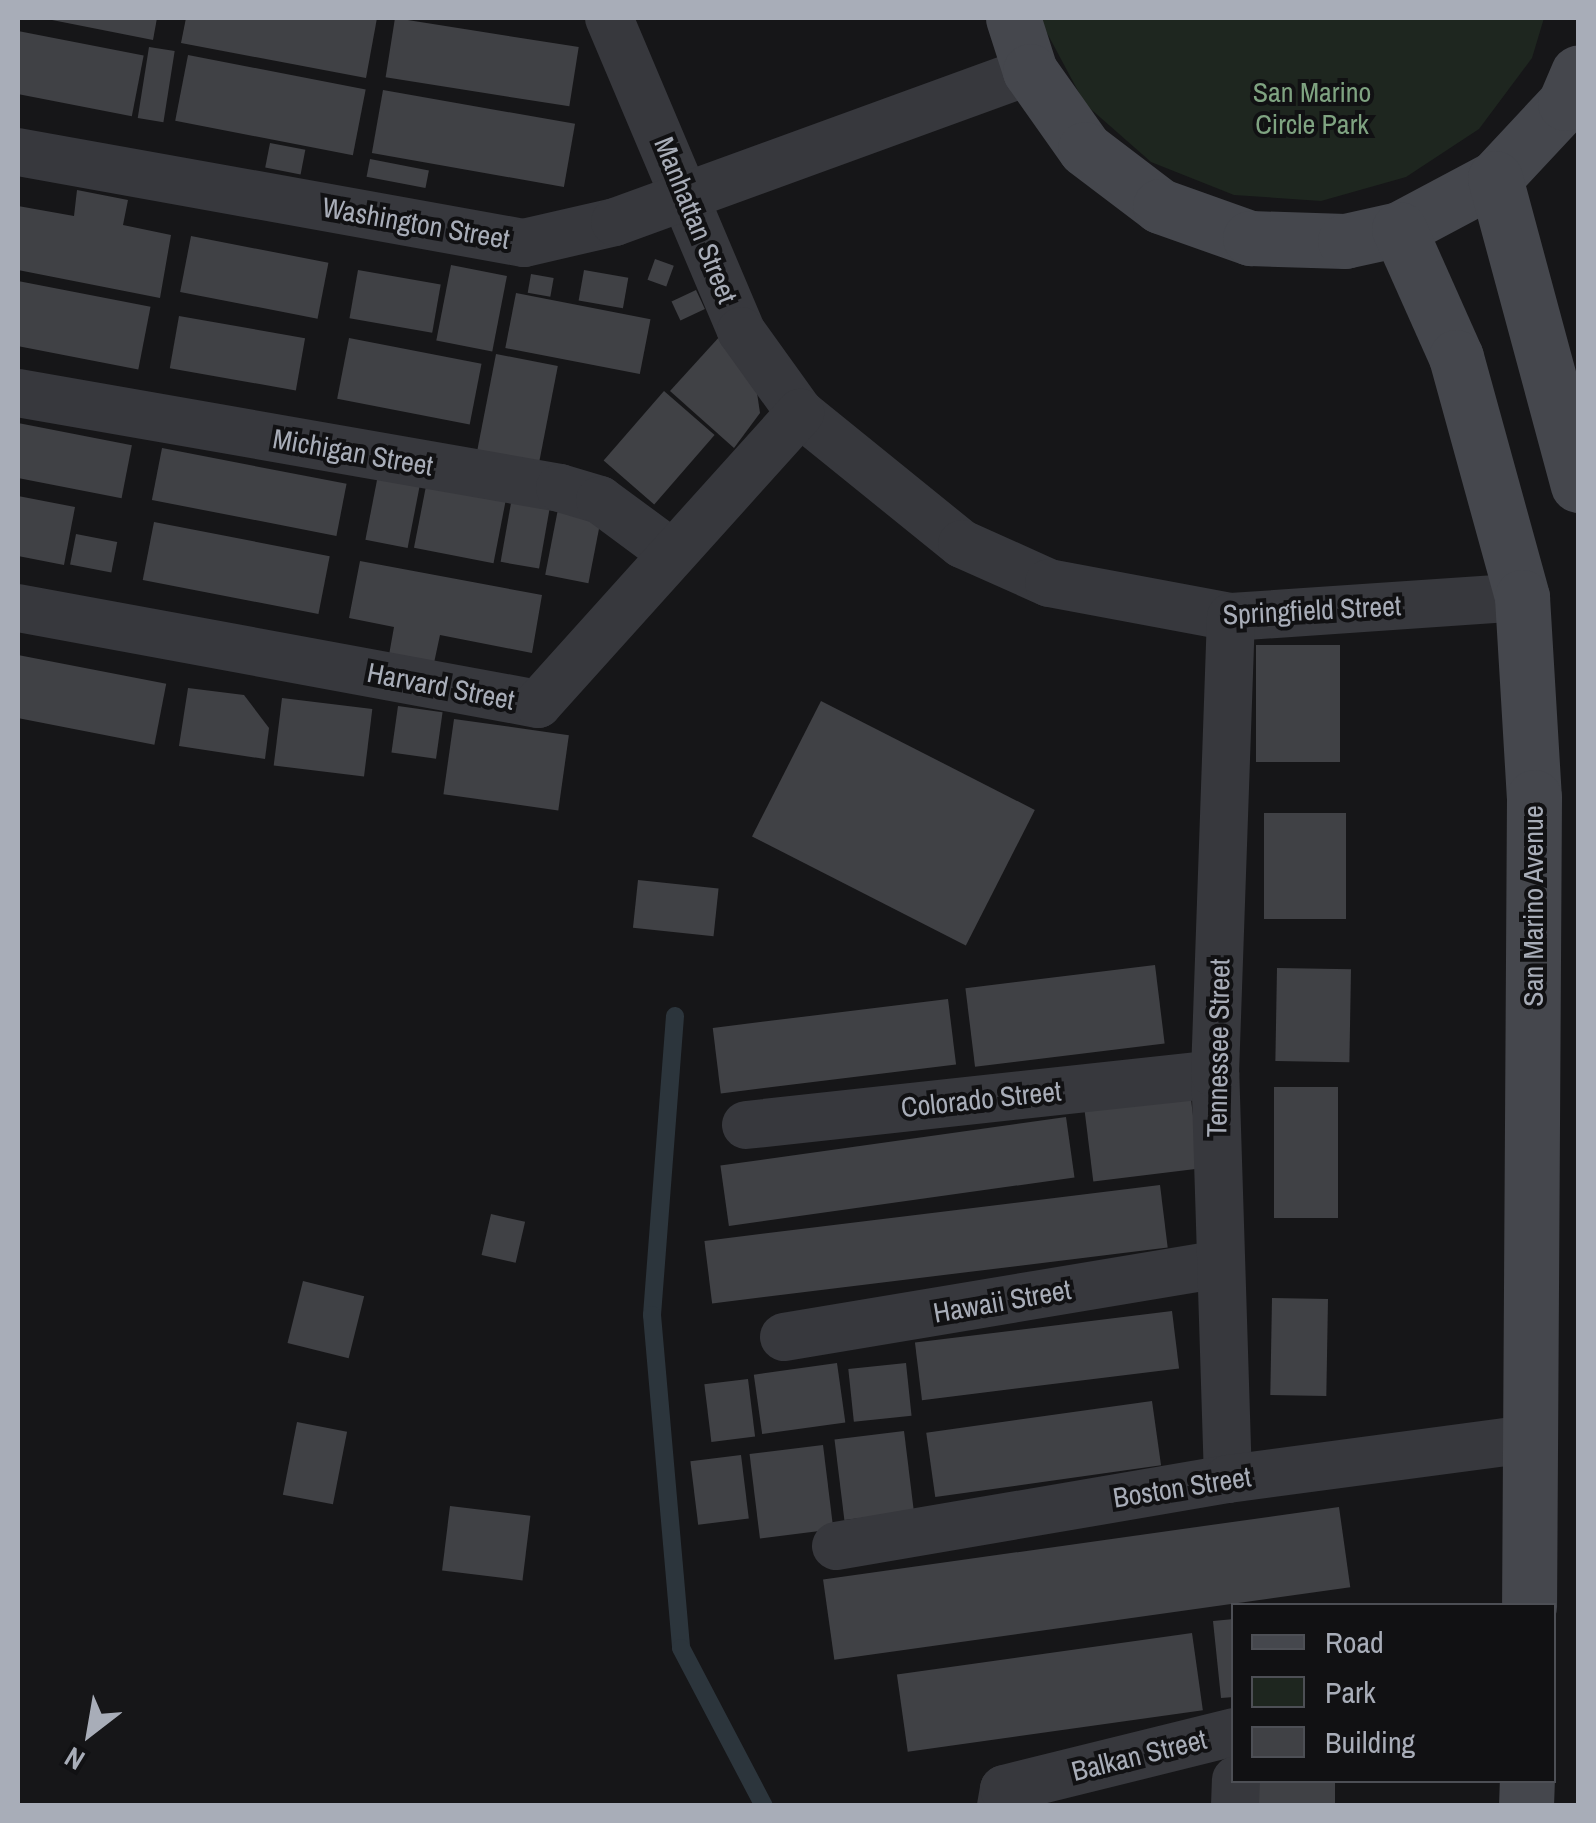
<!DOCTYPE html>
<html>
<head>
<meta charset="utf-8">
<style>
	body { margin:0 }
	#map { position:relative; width:1596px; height:1823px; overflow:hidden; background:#161618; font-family:"Archivo Narrow",sans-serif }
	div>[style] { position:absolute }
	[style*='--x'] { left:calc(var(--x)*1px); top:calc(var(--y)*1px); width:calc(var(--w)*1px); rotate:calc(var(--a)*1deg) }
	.green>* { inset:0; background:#1e261f }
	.stream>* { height:18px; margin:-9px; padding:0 9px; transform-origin:9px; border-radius:9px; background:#2c353c }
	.building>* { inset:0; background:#404145; transform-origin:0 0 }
	.street>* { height:48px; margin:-24px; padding:0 24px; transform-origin:24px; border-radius:24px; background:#37383d }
	.secondary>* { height:55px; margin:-27.5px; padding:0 27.5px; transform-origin:27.5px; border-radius:27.5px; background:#45474d }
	span { translate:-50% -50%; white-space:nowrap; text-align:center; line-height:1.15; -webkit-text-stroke:8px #111113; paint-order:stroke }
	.park-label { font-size:28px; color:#7fa381 }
	.street-label { font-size:28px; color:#a8adb8 }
	.frame { position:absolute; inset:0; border:20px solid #a8adb8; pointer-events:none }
	.legend { position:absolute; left:1231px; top:1603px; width:325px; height:180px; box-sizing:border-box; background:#111113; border:2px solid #4d4f55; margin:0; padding:12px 18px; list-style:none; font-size:30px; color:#a8adb8 }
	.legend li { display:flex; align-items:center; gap:20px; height:50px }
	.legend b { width:50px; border:2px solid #4d4f55 }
	.north { position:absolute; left:40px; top:1683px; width:100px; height:100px; -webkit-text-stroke:8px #111113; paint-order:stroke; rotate:211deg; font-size:28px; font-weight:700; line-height:40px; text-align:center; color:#a8adb8 }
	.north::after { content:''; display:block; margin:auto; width:35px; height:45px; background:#a8adb8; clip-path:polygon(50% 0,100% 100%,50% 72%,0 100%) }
</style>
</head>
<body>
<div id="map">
	<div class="green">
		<div style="clip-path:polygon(1039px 18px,1544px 18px,1532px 58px,1479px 129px,1406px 177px,1321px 201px,1234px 195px,1151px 162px,1085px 104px)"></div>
	</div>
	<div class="stream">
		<div style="--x:675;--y:1016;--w:300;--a:94.4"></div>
		<div style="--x:652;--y:1315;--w:334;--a:85"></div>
		<div style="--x:681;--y:1648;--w:178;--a:62.3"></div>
	</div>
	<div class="building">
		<div style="clip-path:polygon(42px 18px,157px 18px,153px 40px)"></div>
		<div style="clip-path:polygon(186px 18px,377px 18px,366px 78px,181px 43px)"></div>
		<div style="left:395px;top:18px;width:186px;height:60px;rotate:9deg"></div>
		<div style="left:18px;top:31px;width:128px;height:62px;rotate:11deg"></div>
		<div style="left:149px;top:47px;width:26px;height:72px;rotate:9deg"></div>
		<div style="left:188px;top:55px;width:181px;height:67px;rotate:11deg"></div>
		<div style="left:383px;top:90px;width:195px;height:64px;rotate:10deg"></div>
		<div style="left:270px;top:143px;width:36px;height:25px;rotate:11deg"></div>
		<div style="left:370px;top:159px;width:60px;height:18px;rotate:11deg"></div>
		<div style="clip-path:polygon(77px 190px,128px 200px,123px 225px,171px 235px,160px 298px,18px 270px,18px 206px,74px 216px)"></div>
		<div style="left:191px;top:236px;width:140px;height:57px;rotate:11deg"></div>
		<div style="left:655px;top:259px;width:20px;height:22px;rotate:20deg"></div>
		<div style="left:451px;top:265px;width:57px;height:77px;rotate:11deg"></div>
		<div style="left:358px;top:270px;width:84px;height:49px;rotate:10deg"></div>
		<div style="left:584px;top:270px;width:45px;height:31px;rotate:10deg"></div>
		<div style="left:531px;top:274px;width:23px;height:19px;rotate:10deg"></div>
		<div style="left:18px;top:281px;width:135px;height:64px;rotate:11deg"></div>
		<div style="left:696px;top:290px;width:21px;height:27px;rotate:65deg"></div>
		<div style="left:516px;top:293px;width:137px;height:56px;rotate:11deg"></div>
		<div style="left:179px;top:316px;width:128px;height:53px;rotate:10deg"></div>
		<div style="clip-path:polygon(721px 335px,752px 359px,760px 413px,734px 448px,670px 391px)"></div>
		<div style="left:349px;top:338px;width:135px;height:62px;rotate:11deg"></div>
		<div style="left:496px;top:354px;width:63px;height:98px;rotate:11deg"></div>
		<div style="left:664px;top:391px;width:67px;height:92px;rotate:41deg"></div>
		<div style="left:18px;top:423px;width:116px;height:54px;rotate:11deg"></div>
		<div style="left:162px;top:448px;width:188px;height:53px;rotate:11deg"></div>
		<div style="left:378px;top:475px;width:43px;height:66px;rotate:11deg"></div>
		<div style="left:426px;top:486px;width:81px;height:63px;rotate:11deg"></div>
		<div style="left:514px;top:486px;width:39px;height:77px;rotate:10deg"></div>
		<div style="clip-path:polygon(18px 496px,75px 507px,64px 565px,18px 556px)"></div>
		<div style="left:558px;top:509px;width:44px;height:67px;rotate:11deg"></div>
		<div style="left:154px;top:522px;width:179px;height:59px;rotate:11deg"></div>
		<div style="left:76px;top:534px;width:42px;height:31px;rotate:11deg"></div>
		<div style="clip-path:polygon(360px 561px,542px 595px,532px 653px,440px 635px,434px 663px,389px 655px,394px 627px,349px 618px)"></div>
		<div style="left:1256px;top:645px;width:84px;height:117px"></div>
		<div style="left:18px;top:655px;width:151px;height:62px;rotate:11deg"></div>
		<div style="clip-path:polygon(188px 688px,244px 695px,269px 728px,265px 759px,179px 746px)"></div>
		<div style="left:282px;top:698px;width:91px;height:68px;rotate:7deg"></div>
		<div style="left:821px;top:701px;width:240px;height:152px;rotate:27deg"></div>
		<div style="left:398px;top:706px;width:45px;height:47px;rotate:8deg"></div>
		<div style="left:454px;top:719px;width:116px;height:76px;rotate:8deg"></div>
		<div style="left:1264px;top:813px;width:82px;height:106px"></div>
		<div style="left:638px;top:880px;width:81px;height:48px;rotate:6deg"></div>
		<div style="left:1155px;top:965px;width:79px;height:191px;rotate:83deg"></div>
		<div style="left:1277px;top:968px;width:74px;height:93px;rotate:1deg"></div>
		<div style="left:948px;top:999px;width:66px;height:237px;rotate:83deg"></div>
		<div style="left:1274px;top:1087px;width:64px;height:131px"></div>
		<div style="left:1190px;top:1091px;width:78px;height:107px;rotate:83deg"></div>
		<div style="left:1066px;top:1117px;width:61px;height:349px;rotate:82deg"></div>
		<div style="left:1160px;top:1185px;width:63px;height:459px;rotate:83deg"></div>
		<div style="left:491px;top:1214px;width:35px;height:42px;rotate:13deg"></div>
		<div style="left:303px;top:1281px;width:63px;height:64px;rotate:14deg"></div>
		<div style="left:1272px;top:1298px;width:56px;height:97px;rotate:1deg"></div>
		<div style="left:1172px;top:1311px;width:58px;height:259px;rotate:83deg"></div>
		<div style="left:837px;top:1363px;width:60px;height:84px;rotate:82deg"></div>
		<div style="left:906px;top:1363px;width:53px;height:58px;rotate:84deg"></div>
		<div style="left:748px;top:1379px;width:58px;height:44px;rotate:83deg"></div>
		<div style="left:1152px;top:1401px;width:65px;height:228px;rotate:82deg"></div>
		<div style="left:297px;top:1422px;width:51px;height:74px;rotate:11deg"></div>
		<div style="left:904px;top:1431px;width:81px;height:70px;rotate:83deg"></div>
		<div style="left:823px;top:1445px;width:85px;height:74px;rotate:83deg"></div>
		<div style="left:741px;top:1455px;width:64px;height:51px;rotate:83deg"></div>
		<div style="left:450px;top:1506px;width:81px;height:65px;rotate:7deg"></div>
		<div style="left:1339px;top:1507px;width:81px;height:521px;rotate:82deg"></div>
		<div style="clip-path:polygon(1234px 1619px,1234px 1697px,1221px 1698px,1213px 1621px)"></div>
		<div style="left:1192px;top:1633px;width:78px;height:298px;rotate:82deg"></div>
		<div style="left:1255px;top:1780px;width:80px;height:26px"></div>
	</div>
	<div class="street">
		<div style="--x:609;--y:18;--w:340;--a:67.1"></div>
		<div style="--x:741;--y:331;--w:101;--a:54.3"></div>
		<div style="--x:800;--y:413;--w:208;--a:39"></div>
		<div style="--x:962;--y:544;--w:95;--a:24.1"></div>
		<div style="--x:1049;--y:583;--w:185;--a:10.6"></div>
		<div style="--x:1231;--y:617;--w:292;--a:-3.9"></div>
		<div style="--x:18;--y:152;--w:514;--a:10.2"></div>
		<div style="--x:524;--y:243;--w:93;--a:-13"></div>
		<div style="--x:615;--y:222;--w:442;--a:-20"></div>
		<div style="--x:18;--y:393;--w:550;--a:9.94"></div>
		<div style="--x:560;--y:488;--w:42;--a:16.7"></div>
		<div style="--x:600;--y:500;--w:89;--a:36.4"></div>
		<div style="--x:18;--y:608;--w:529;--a:10.46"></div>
		<div style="--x:538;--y:704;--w:392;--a:-48"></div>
		<div style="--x:746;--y:1125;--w:472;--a:-6.2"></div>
		<div style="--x:784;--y:1337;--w:442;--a:-9.5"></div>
		<div style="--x:1228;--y:1479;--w:405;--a:-91.8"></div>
		<div style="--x:1215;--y:1074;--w:457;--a:-88"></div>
		<div style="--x:836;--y:1546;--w:398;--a:-9.7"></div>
		<div style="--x:1228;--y:1479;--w:304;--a:-7.6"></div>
		<div style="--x:1001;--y:1806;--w:17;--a:-80"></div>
		<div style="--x:1004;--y:1789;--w:237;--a:-13.9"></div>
		<div style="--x:1235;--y:1806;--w:26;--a:-88"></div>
	</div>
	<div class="secondary">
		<div style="--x:1013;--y:18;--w:56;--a:72.2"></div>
		<div style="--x:1030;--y:71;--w:95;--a:54.8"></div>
		<div style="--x:1085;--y:149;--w:94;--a:37.2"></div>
		<div style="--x:1160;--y:206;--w:96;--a:19.6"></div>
		<div style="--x:1250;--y:238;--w:95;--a:1.8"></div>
		<div style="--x:1345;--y:241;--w:55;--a:-12.5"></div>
		<div style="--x:1399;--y:229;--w:109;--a:-28"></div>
		<div style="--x:1495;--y:178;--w:103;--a:-47"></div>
		<div style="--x:1565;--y:103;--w:33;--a:-67"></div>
		<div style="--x:1495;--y:178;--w:318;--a:74.9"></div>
		<div style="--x:1399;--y:229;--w:140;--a:66"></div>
		<div style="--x:1456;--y:357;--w:249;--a:74.6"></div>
		<div style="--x:1522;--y:597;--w:200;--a:86.6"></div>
		<div style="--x:1534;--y:797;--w:809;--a:90.35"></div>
		<div style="--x:1526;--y:1806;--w:26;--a:-88"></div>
	</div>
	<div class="park-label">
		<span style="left:1312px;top:108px">San Marino<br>Circle Park</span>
	</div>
	<div class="street-label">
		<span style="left:696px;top:220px;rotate:68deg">Manhattan Street</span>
		<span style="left:416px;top:223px;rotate:10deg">Washington Street</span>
		<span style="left:353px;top:452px;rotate:10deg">Michigan Street</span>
		<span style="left:1312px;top:610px;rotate:-3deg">Springfield Street</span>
		<span style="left:441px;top:686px;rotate:11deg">Harvard Street</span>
		<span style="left:1533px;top:906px;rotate:-90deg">San Marino Avenue</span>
		<span style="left:1218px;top:1048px;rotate:-89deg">Tennessee Street</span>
		<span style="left:981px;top:1099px;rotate:-6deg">Colorado Street</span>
		<span style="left:1002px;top:1301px;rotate:-10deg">Hawaii Street</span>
		<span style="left:1182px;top:1487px;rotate:-9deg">Boston Street</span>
		<span style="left:1139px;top:1755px;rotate:-14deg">Balkan Street</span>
	</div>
	<div class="frame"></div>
	<ul class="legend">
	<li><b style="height:12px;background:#45474d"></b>Road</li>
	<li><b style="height:28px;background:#1e261f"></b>Park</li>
	<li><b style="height:28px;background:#404145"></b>Building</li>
	</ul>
	<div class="north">N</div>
</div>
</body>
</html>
